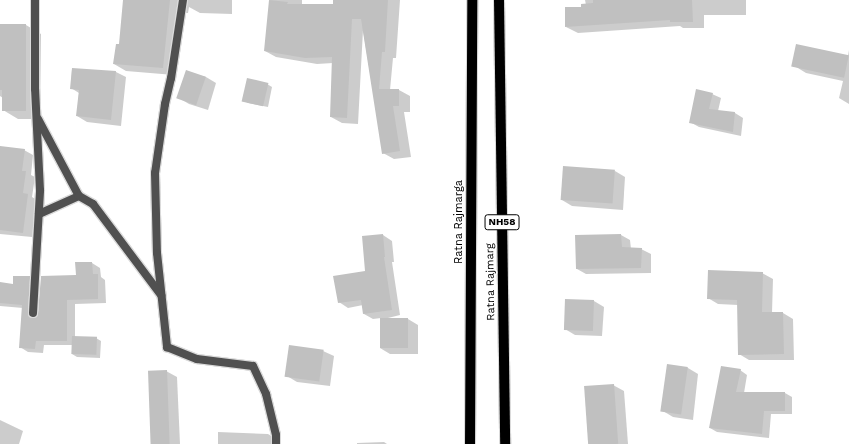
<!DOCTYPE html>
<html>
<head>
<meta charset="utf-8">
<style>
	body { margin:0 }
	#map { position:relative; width:849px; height:444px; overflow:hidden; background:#fff; font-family:"Work Sans",sans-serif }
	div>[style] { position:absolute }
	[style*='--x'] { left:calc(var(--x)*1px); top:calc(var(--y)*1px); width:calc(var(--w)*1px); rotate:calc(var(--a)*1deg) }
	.shadow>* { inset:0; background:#0003 }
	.building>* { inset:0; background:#c0c0c0; transform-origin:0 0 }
	.roads { filter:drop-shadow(1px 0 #dbdbdb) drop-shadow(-1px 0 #dbdbdb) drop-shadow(0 1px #dbdbdb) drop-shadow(0 -1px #dbdbdb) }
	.minor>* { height:8px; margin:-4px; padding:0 4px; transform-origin:4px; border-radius:4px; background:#505050 }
	.primary>* { height:10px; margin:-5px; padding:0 5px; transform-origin:5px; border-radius:5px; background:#000 }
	span { translate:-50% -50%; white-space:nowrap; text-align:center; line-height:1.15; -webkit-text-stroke:3px #fff; paint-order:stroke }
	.shield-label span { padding:1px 3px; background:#fff; border:1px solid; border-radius:3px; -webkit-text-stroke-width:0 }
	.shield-label { font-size:10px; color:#000; font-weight:700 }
	.street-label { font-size:11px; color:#000 }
</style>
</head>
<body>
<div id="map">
	<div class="shadow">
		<div style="clip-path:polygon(124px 0,232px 0,232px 14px,200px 13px,189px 7px,188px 13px,181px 13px,174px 75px,126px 71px,114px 64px,120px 45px)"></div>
		<div style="clip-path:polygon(270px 0,302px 0,302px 5px,334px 5px,334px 0,400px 0,396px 58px,393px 58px,390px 90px,399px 90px,410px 96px,410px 112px,404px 112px,411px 157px,394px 159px,383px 153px,363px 30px,358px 124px,342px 123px,331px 117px,333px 63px,317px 64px,276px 57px,265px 51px)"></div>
		<div style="clip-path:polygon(585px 0,746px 0,746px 15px,704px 15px,704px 28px,683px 28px,680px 26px,578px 33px,566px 27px,586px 5px)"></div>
		<div style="clip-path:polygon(26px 25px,41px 34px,40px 119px,18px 119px,3px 110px,3px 98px,0 96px,0 34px)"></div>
		<div style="clip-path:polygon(849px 50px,849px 104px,839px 98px,843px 81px,806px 73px,793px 65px,848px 56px)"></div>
		<div style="clip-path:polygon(72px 69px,116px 72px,126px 77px,121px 126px,87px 122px,77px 116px,79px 93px,71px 88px)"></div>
		<div style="clip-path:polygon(186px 72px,206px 77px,216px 83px,208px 110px,189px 104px,179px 98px)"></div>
		<div style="clip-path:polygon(267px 84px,272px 87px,268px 107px,248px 103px,243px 100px)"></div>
		<div style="clip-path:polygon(712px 94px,721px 98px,718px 111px,735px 113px,743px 118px,741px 136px,699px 127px,690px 122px)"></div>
		<div style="clip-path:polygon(0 147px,24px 150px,33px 155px,31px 175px,35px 177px,32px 197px,37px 200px,32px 237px,0 234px)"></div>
		<div style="clip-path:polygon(615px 171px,625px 177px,623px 210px,572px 206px,562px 200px)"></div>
		<div style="clip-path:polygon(383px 235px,392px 241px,394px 262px,392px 262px,400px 315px,384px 319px,408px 319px,418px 325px,418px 354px,390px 354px,380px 348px,381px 318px,373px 319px,364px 314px,363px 305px,348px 308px,339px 302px,366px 272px)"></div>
		<div style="clip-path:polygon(621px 235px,630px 240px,631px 249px,641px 249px,651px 254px,651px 273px,586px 274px,577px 269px)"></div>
		<div style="clip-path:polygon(92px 263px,100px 268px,101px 277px,105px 280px,106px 303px,75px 304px,75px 337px,96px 338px,101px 341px,100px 358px,77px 357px,72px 354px,72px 345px,44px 345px,43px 353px,28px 352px,20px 347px,23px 308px,0 306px,0 283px,14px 285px,29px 277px,38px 282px,36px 318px,77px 276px)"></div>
		<div style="clip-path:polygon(762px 273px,773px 279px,772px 313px,783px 313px,793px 319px,794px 360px,749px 360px,739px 354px,738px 305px,718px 304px,708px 298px)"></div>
		<div style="clip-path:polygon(594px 301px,604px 307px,602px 336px,575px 335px,565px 329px)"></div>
		<div style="clip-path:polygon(323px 351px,334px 356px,330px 386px,297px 382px,287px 376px)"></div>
		<div style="clip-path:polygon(668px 365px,688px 368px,698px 374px,693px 420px,673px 417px,663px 411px)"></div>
		<div style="clip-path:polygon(740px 370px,747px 375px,744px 393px,785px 393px,792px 397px,792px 414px,771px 414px,769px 438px,717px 432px,710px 428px)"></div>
		<div style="clip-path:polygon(166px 371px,177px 377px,180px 444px,153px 444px)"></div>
		<div style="clip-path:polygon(613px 385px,624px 391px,628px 444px,591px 444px)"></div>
		<div style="clip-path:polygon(0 420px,23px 431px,19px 444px,0 444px)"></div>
		<div style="clip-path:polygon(218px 432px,268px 434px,278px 440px,278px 444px,218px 444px)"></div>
		<div style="clip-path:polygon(384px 442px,387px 444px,357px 444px,357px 443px)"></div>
	</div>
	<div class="building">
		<div style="clip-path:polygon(123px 0,170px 0,163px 68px,113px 64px,116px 44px,119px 44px)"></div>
		<div style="clip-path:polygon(269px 0,288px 2px,287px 4px,333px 4px,333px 0,388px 0,385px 52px,382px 52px,379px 89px,399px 89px,399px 106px,393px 106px,400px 151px,382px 154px,361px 19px,352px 19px,347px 118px,330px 117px,332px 57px,305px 58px,264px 51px)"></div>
		<div style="clip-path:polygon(593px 0,692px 0,693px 22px,670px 22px,670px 20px,565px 27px,565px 7px,581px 7px,581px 4px,593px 3px)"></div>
		<div style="clip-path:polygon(0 24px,26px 24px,26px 111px,2px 111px,2px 90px,0 90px)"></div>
		<div style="left:796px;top:44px;width:54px;height:23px;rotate:12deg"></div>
		<div style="clip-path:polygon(72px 68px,116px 71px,111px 120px,76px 116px,79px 90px,70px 89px)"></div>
		<div style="left:186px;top:70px;width:21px;height:30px;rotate:19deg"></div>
		<div style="left:247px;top:78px;width:22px;height:24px;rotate:13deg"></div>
		<div style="clip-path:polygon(696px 89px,713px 93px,709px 109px,735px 112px,733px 132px,689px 123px)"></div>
		<div style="clip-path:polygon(0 146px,25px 149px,22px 171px,26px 171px,23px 193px,28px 194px,23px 233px,0 230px)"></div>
		<div style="left:563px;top:166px;width:52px;height:34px;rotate:4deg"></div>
		<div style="clip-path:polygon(383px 234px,385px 257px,384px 257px,392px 310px,363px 314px,361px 300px,338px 303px,333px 276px,365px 271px,362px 236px)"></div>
		<div style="clip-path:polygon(621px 234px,622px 247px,642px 248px,641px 268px,576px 269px,575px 235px)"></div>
		<div style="clip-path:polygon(75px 262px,92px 262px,93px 274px,98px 274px,98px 299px,67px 300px,67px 341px,36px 341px,35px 349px,19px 348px,22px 305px,0 303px,0 282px,13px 284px,13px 276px,30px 276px,28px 313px,30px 318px,35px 318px,38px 313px,41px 276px,76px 275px)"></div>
		<div style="clip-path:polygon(708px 270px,763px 272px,762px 312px,783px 312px,784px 354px,738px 355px,737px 300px,707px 299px)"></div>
		<div style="left:565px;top:299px;width:29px;height:31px;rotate:2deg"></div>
		<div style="left:380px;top:318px;width:28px;height:30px"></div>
		<div style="left:72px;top:336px;width:25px;height:18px;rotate:2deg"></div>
		<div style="left:289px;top:345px;width:35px;height:32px;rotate:8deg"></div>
		<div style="left:667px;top:364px;width:21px;height:48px;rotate:8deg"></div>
		<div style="clip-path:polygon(721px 366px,741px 369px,736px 392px,785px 392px,785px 411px,764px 411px,762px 434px,709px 428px)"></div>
		<div style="left:167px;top:370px;width:74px;height:19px;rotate:88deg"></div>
		<div style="left:614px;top:384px;width:60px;height:30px;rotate:86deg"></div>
	</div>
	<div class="roads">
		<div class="minor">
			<div style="--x:183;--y:0;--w:79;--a:98.7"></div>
			<div style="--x:171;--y:78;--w:27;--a:103"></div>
			<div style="--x:165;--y:104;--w:70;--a:98.2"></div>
			<div style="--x:155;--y:173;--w:80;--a:88.6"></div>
			<div style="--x:157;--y:253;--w:95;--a:83.9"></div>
			<div style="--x:167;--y:347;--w:32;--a:22"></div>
			<div style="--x:197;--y:359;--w:56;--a:7.1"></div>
			<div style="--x:253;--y:366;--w:31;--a:65"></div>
			<div style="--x:266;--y:394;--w:42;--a:76.3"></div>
			<div style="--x:276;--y:435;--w:9;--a:90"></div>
			<div style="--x:38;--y:119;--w:87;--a:62"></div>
			<div style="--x:39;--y:214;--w:44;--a:-24.2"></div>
			<div style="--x:79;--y:196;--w:16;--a:30"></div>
			<div style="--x:93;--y:204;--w:114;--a:53.2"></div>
			<div style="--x:33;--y:313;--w:123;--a:-86.7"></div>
			<div style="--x:40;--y:190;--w:101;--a:-92.8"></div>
			<div style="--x:35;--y:89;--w:89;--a:-90"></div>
		</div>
		<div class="primary">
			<div style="--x:499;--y:0;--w:444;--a:89.2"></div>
			<div style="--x:470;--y:444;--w:444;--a:-89.7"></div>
		</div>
	</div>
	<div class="shield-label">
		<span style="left:502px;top:222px">NH58</span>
	</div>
	<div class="street-label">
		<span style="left:459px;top:222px;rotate:-90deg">Ratna Rajmarga</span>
		<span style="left:491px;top:282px;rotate:-91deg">Ratna Rajmarg</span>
	</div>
</div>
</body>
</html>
